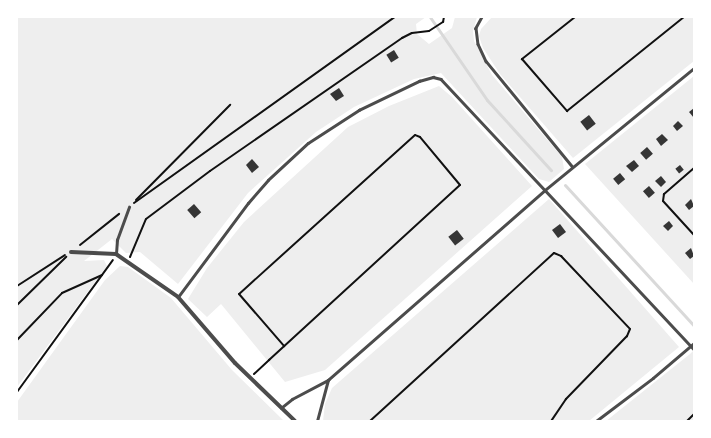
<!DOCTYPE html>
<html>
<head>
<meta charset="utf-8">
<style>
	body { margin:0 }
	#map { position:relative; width:711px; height:438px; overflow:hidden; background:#fff; font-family:Manrope,sans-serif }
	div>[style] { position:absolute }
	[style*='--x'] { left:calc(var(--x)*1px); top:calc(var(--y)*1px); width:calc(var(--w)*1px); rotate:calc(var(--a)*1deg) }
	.green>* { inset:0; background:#eee }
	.stream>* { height:3px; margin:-1.5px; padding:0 1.5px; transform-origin:1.5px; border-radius:1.5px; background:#d9d9d9 }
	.building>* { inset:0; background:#353535; transform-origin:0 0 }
	.path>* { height:2px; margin:-1px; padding:0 1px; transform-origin:1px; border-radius:1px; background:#111 }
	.service>* { height:2.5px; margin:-1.25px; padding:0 1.25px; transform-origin:1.25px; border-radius:1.25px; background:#4c4c4c }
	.minor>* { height:4px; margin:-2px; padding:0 2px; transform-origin:2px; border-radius:2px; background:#4c4c4c }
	span { translate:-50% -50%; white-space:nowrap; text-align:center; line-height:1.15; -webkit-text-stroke:3.5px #fff; paint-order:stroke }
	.frame { position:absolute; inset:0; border:18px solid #fff; pointer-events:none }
</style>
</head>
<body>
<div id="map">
	<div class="green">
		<div style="clip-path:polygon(17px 17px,426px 17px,416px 24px,417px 34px,429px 44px,452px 28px,455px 17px,477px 17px,473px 31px,474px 41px,492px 75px,562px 157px,564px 169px,549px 182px,539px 179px,441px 73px,414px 79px,354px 107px,316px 132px,248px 193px,178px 284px,140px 252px,126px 253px,112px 239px,84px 261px,104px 260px,107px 266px,17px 387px)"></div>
		<div style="clip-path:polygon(492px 17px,694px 17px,694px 61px,573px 158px,500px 74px,483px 48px,479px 36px,481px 29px)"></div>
		<div style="clip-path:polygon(694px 76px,694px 284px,585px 164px)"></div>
		<div style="clip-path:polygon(439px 86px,452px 97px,532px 186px,325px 370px,285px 382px,221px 304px,207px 317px,188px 299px,207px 268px,244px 222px,348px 127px,389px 106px)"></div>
		<div style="clip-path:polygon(549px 199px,679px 347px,589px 421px,323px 421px,325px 404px,332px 388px)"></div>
		<div style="clip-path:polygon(120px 266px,128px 267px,171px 298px,232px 370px,284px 421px,17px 421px,17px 402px,105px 280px)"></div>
		<div style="clip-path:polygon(693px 351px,694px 421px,606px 421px,690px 354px)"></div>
	</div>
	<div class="stream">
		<div style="--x:430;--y:17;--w:101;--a:55.5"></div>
		<div style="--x:487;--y:100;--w:95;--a:47.6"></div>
		<div style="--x:565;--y:185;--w:191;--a:47.5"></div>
	</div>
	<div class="building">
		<div style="left:394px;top:50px;width:9px;height:9px;rotate:58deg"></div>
		<div style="clip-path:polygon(339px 88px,344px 96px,336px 101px,330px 94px)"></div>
		<div style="clip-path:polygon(694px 108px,694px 118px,689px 112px)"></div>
		<div style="left:589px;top:115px;width:11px;height:11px;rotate:52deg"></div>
		<div style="clip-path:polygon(678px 121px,683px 126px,677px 131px,673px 126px)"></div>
		<div style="clip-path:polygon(662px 134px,668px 140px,661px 146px,656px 139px)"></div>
		<div style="left:647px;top:147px;width:9px;height:9px;rotate:49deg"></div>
		<div style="clip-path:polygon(252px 159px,259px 167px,252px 173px,246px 165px)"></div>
		<div style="clip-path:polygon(634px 160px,639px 166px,632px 172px,626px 166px)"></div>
		<div style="left:680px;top:165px;width:6px;height:6px;rotate:51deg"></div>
		<div style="left:620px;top:173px;width:8px;height:9px;rotate:50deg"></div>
		<div style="clip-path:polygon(661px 176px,666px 182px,661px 187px,655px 181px)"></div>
		<div style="left:649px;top:186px;width:9px;height:8px;rotate:49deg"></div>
		<div style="clip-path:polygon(691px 199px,694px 206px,689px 210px,685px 205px)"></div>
		<div style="left:194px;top:204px;width:11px;height:9px;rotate:49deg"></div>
		<div style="clip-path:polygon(669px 221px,673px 226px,668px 231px,663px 226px)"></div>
		<div style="left:560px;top:224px;width:10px;height:10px;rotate:53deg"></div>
		<div style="left:457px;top:230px;width:11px;height:11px;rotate:52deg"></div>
		<div style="clip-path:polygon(691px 248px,694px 256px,690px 259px,685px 253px)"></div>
	</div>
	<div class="path">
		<div style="--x:575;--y:17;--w:68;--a:141.6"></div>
		<div style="--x:522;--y:59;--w:69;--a:49.1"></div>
		<div style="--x:567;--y:111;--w:150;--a:-38.8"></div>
		<div style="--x:694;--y:168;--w:40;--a:139"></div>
		<div style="--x:664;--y:194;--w:7;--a:98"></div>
		<div style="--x:663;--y:201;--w:46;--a:47.6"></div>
		<div style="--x:136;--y:200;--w:134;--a:-45.3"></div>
		<div style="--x:134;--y:203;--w:320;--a:-35.5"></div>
		<div style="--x:80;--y:245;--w:50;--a:-38.5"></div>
		<div style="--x:130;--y:257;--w:41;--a:-67.2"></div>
		<div style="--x:146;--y:219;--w:80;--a:-36.9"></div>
		<div style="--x:210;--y:171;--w:234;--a:-34.7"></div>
		<div style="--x:402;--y:38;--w:11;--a:-27"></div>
		<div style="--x:412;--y:33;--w:17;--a:-7"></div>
		<div style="--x:429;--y:31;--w:17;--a:-33"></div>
		<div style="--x:443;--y:22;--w:5;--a:-79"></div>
		<div style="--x:17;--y:286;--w:57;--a:-32.9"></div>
		<div style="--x:17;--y:305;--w:69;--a:-44.4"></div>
		<div style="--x:17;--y:340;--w:65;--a:-46.2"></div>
		<div style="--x:62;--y:293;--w:44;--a:-24.2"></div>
		<div style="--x:254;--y:374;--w:21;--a:-43"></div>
		<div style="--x:269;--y:360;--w:259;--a:-42.5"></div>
		<div style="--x:460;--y:185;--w:62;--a:-129.8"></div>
		<div style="--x:420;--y:137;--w:5;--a:-158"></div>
		<div style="--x:415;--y:135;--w:237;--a:137.9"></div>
		<div style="--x:239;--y:294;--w:69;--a:49.1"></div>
		<div style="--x:17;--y:392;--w:163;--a:-54"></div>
		<div style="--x:370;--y:421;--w:249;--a:-42.4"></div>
		<div style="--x:554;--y:253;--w:8;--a:23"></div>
		<div style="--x:561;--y:256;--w:100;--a:46.6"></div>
		<div style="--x:630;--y:329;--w:8;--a:113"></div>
		<div style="--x:627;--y:336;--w:88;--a:134.1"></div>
		<div style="--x:566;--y:399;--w:27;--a:124"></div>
		<div style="--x:687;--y:421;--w:10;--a:-45"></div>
	</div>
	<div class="service">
		<div style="--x:482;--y:17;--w:13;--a:119"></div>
		<div style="--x:476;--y:28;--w:16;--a:83"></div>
		<div style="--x:478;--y:44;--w:19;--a:65"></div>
		<div style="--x:486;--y:61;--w:136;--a:50.7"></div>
		<div style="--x:116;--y:254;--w:14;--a:-86"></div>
		<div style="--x:117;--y:240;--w:35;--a:-70"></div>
		<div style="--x:178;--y:297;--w:117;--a:-53.3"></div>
		<div style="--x:248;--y:203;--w:30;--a:-49"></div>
		<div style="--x:268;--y:180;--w:54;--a:-42.8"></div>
		<div style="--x:308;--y:143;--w:61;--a:-32.9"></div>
		<div style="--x:359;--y:110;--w:67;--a:-25.8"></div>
		<div style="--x:419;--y:81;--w:15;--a:-16"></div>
		<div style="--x:433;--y:77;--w:8;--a:14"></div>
		<div style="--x:441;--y:79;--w:152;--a:46.9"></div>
		<div style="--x:545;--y:190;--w:193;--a:-39.3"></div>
		<div style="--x:281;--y:408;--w:14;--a:-39"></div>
		<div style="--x:292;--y:399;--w:41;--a:-27.8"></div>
		<div style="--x:317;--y:421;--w:42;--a:-75"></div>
		<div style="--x:328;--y:380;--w:288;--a:-41.2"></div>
		<div style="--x:545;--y:190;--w:218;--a:46.9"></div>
		<div style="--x:596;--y:421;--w:71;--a:-37"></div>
		<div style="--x:653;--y:378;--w:54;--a:-40.5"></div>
	</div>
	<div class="minor">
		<div style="--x:71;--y:252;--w:45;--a:2.5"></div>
		<div style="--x:116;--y:254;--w:75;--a:34.7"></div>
		<div style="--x:178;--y:297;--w:87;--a:49.2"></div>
		<div style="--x:235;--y:363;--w:83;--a:44"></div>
	</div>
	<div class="frame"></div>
</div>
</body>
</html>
